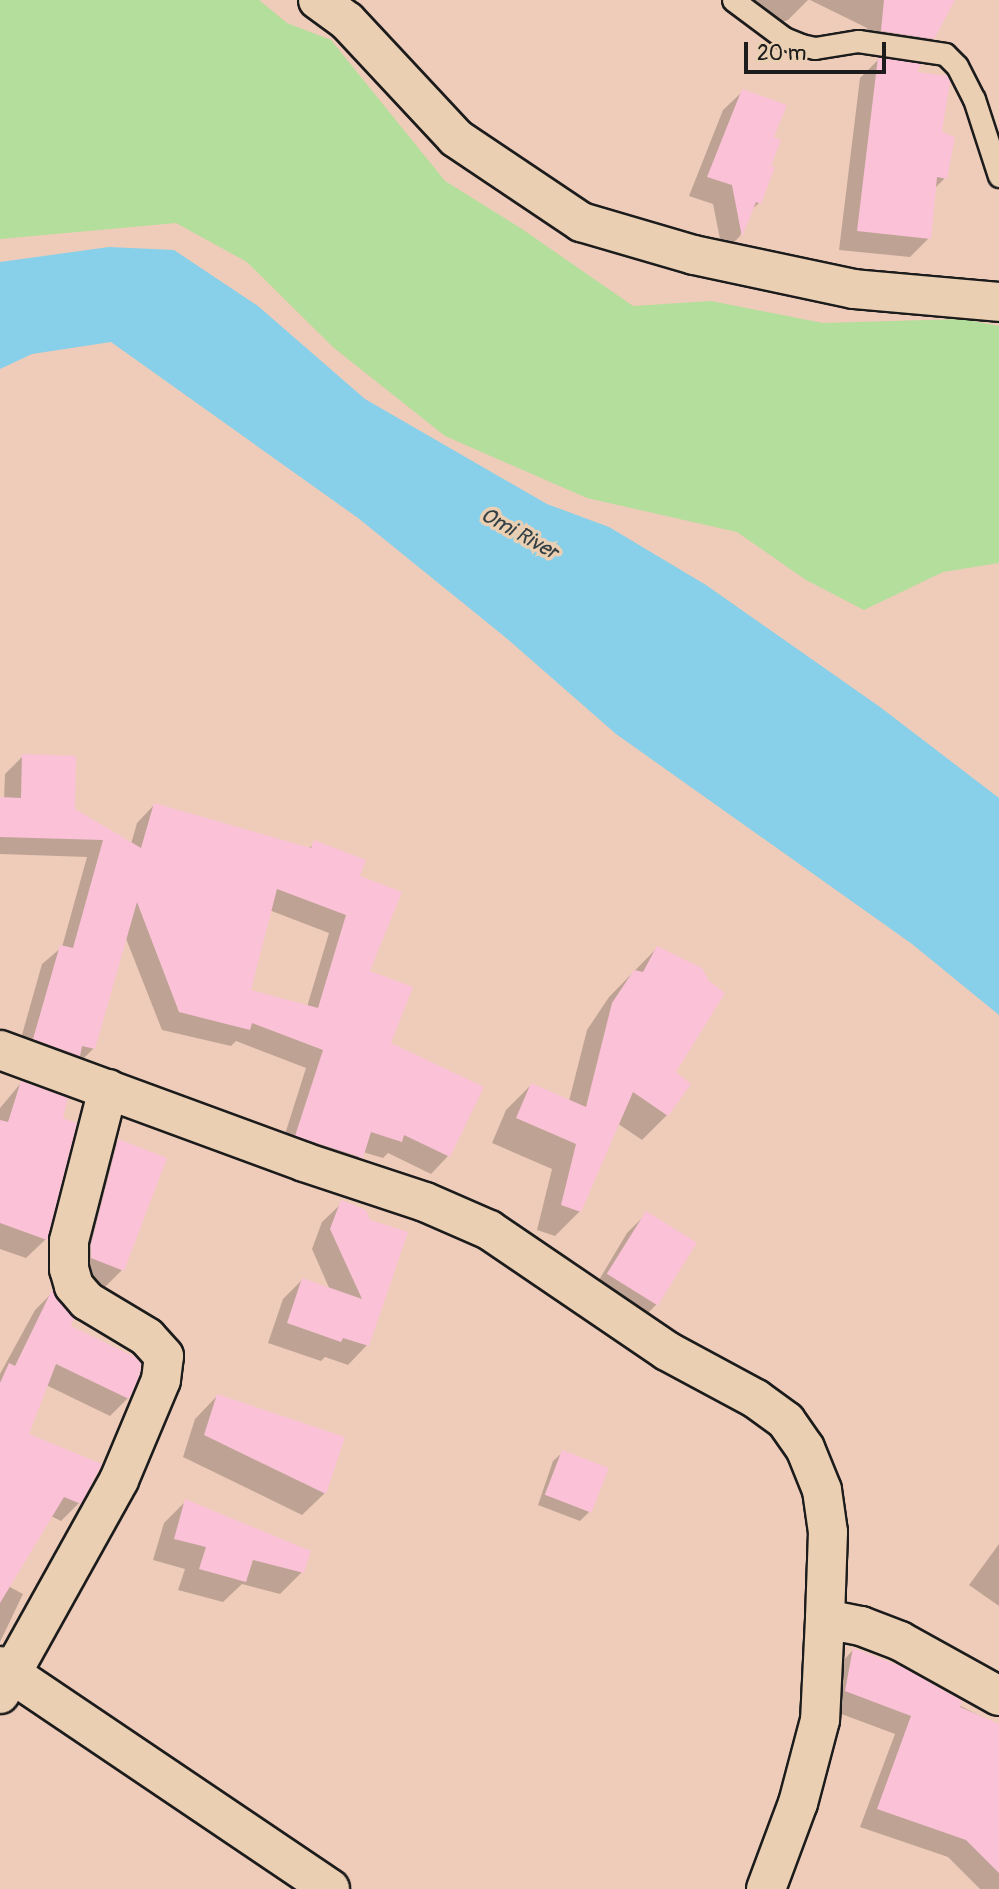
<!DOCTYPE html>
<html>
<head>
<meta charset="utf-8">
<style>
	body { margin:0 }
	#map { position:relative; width:999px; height:1889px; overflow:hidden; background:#eeccb9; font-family:Pangolin,sans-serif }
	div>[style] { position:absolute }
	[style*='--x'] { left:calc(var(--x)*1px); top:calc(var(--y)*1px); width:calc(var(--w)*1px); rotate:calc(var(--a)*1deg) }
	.green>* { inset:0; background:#b3de9c }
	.water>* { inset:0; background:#88d0e9 }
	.shadow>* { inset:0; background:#0003 }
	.building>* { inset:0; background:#fbc2d7; transform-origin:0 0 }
	.roads { filter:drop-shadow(2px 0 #1c1c1c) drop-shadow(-2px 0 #1c1c1c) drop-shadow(0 2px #1c1c1c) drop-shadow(0 -2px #1c1c1c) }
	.service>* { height:21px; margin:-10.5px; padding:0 10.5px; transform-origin:10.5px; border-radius:10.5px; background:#ebcfb2 }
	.minor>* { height:38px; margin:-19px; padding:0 19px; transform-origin:19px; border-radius:19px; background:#ebcfb2 }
	.tertiary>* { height:38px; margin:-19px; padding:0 19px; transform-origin:19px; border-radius:19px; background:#ebcfb2 }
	span { translate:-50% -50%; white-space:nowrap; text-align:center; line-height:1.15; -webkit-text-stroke:7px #ebcfb2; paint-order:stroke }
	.water-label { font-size:21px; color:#324045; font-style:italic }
	.scale { position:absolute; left:744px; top:42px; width:142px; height:32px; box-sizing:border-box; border:4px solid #1c1c1c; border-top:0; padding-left:9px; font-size:21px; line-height:24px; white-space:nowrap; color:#1c1c1c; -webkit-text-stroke:5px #ebcfb2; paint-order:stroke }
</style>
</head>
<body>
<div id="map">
	<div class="green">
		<div style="clip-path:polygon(0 0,259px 0,287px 23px,331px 40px,445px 181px,522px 229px,633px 306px,711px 301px,823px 323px,962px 319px,999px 326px,999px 563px,943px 572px,864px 610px,806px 580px,737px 532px,587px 498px,445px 436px,334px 348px,247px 262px,176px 223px,0 239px)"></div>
	</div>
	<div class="water">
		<div style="clip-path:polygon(109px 247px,174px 250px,258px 306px,365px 399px,547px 504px,609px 527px,706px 585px,880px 707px,999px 798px,999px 1015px,912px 944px,616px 734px,505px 637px,358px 518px,111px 342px,32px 354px,0 369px,0 262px)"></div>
	</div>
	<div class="shadow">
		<div style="clip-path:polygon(726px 0,808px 0,788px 20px,770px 26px)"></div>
		<div style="clip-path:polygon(810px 0,953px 0,933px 38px,915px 56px,864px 48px,867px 28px)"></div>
		<div style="clip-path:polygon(879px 59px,915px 73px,940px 133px,945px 178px,934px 189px,929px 238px,910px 257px,839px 250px,860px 78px)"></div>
		<div style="clip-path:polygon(743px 91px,772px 138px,759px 203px,750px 211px,740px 236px,723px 254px,713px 204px,689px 196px,723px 110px)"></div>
		<div style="clip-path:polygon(evenodd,23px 756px,73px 810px,131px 844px,137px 823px,154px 805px,308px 849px,315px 843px,358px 877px,368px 972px,389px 1044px,482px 1088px,448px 1156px,431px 1174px,388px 1153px,383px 1158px,363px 1152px,344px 1175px,279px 1153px,306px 1068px,236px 1041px,231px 1046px,162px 1030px,125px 936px,94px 1048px,76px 1066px,16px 1056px,42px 964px,62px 947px,87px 857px,0 854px,0 799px,4px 799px,5px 774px,23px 756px,269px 910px,329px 933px,307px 1007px,249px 991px,269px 910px)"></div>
		<div style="clip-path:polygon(657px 948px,674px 1073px,667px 1115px,642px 1140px,617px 1123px,580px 1211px,555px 1236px,537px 1230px,552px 1169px,492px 1143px,506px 1110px,531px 1085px,569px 1101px,587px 1030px,609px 997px)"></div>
		<div style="clip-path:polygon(21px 1083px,61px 1119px,46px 1239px,26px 1258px,0 1249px,0 1108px)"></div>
		<div style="clip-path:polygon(118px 1141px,122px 1270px,103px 1289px,72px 1277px,99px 1160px)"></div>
		<div style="clip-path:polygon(342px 1203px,365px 1211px,367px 1345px,348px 1365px,325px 1357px,321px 1361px,268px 1343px,283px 1299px,302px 1280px,330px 1290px,312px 1249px,322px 1222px)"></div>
		<div style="clip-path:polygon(647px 1213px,657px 1304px,638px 1323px,590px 1295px,627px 1233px)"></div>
		<div style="clip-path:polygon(52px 1293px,68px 1327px,128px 1398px,110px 1416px,46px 1385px,26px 1435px,79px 1503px,61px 1521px,51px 1516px,8px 1586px,23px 1594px,0 1642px,0 1374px,35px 1310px)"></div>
		<div style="clip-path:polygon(217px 1396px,325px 1493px,302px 1515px,183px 1457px,195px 1419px)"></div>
		<div style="clip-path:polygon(563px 1452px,589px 1512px,580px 1521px,538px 1505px,553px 1461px)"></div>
		<div style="clip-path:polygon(186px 1501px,302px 1572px,280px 1594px,242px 1584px,223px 1602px,178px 1590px,185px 1569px,153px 1560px,164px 1523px)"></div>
		<div style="clip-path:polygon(999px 1544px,999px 1606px,969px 1585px)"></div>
		<div style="clip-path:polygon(853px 1650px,999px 1726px,999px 1889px,980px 1889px,948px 1857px,860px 1827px,895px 1734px,828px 1709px,836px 1668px)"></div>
	</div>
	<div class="building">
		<div style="clip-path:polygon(884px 0,955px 0,934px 39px,881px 31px)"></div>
		<div style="clip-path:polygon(878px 57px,921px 64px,917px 72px,948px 76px,950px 81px,942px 132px,955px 137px,947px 179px,937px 177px,931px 239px,857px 231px)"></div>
		<div style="clip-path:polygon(742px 89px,787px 105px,774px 137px,781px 140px,771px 166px,775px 167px,761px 204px,756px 202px,742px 237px,732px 185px,707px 177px)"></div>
		<div style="clip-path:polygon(evenodd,22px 754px,76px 756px,75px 809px,141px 848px,154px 803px,311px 848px,314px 840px,366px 860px,360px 876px,402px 892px,370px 971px,413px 987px,391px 1043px,484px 1087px,450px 1157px,404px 1135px,402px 1142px,371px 1132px,363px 1158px,295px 1136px,323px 1050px,252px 1023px,250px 1030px,179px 1012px,137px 902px,95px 1049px,82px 1046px,80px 1056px,33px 1039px,60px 945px,73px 948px,103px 840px,0 837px,0 797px,21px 798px,22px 754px,277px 889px,346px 915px,318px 1008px,251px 990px,277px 889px)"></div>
		<div style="clip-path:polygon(657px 946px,702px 968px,709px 981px,725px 993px,676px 1072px,691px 1084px,668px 1116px,633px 1092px,581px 1212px,561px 1205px,576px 1144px,516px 1118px,531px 1083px,586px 1107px,612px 1003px,634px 970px,643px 972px)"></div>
		<div style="clip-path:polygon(21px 1081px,68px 1098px,63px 1118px,77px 1123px,47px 1240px,0 1223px,0 1120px,8px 1122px)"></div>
		<div style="clip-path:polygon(118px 1139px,167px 1158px,124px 1271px,91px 1258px,91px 1244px)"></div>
		<div style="clip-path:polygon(341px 1200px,366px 1210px,370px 1220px,408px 1232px,369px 1346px,343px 1338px,341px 1342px,287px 1323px,302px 1278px,362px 1299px,330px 1229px)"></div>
		<div style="left:646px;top:1211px;width:60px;height:74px;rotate:32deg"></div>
		<div style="clip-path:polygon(52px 1290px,74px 1318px,71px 1326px,135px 1357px,141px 1363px,140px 1374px,129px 1399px,56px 1364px,29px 1434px,102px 1464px,81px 1504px,64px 1497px,0 1603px,0 1383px,9px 1363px,15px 1366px)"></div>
		<div style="clip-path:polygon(217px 1394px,345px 1437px,326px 1494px,204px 1435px)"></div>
		<div style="left:562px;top:1450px;width:50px;height:48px;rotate:21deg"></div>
		<div style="clip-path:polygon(185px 1499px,311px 1551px,304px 1573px,253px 1560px,246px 1582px,199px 1569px,206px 1547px,174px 1539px)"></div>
		<div style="clip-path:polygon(853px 1648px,900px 1666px,962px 1701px,960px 1707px,999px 1724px,999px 1873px,966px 1840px,877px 1809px,911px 1716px,845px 1691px)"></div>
	</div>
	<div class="roads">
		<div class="service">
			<div style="--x:733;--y:0;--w:64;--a:36.7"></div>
			<div style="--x:784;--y:38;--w:18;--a:22"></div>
			<div style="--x:801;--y:45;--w:14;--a:12"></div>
			<div style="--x:815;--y:48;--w:44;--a:-9.2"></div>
			<div style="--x:858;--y:41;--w:88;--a:8.5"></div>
			<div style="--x:945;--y:54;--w:17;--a:45"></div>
			<div style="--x:957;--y:66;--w:37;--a:63"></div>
			<div style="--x:974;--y:99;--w:81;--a:72"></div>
		</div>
		<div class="minor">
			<div style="--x:0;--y:1050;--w:324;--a:20.2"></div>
			<div style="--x:304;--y:1162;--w:127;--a:18.3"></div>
			<div style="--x:425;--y:1202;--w:70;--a:23.6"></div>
			<div style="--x:489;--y:1230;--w:215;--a:34.2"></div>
			<div style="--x:667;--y:1351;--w:101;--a:28.3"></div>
			<div style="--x:756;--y:1399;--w:37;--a:36"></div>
			<div style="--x:786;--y:1421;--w:33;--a:55"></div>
			<div style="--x:805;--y:1448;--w:45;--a:68"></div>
			<div style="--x:822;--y:1490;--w:42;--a:81.9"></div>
			<div style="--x:828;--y:1532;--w:87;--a:92"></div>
			<div style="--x:825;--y:1619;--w:101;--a:92.8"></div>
			<div style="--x:820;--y:1720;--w:86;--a:104.8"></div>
			<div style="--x:798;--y:1803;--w:92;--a:110.4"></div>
			<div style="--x:825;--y:1619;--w:37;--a:11"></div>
			<div style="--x:861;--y:1626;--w:42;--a:21"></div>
			<div style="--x:900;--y:1641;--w:113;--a:29.1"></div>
			<div style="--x:0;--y:1666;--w:398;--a:34"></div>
			<div style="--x:0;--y:1694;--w:245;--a:-60.9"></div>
			<div style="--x:119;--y:1480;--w:108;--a:-67.2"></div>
			<div style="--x:161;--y:1380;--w:24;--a:-83"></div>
			<div style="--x:164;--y:1356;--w:25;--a:-132"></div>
			<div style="--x:147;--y:1337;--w:70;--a:-149"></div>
			<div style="--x:87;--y:1301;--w:20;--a:-131"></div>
			<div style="--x:74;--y:1286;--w:18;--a:-106"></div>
			<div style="--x:69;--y:1269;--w:28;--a:-90"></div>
			<div style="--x:69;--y:1241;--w:157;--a:-75.6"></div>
		</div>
		<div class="tertiary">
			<div style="--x:318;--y:0;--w:36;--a:36"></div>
			<div style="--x:347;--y:21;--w:160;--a:47"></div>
			<div style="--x:456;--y:138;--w:151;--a:33.9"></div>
			<div style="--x:581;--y:222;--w:118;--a:16.3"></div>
			<div style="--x:694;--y:255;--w:164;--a:12"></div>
			<div style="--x:854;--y:289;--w:146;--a:5.1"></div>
		</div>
	</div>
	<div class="water-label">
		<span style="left:519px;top:534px;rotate:29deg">Omi River</span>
	</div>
	<div class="scale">20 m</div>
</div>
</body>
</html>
